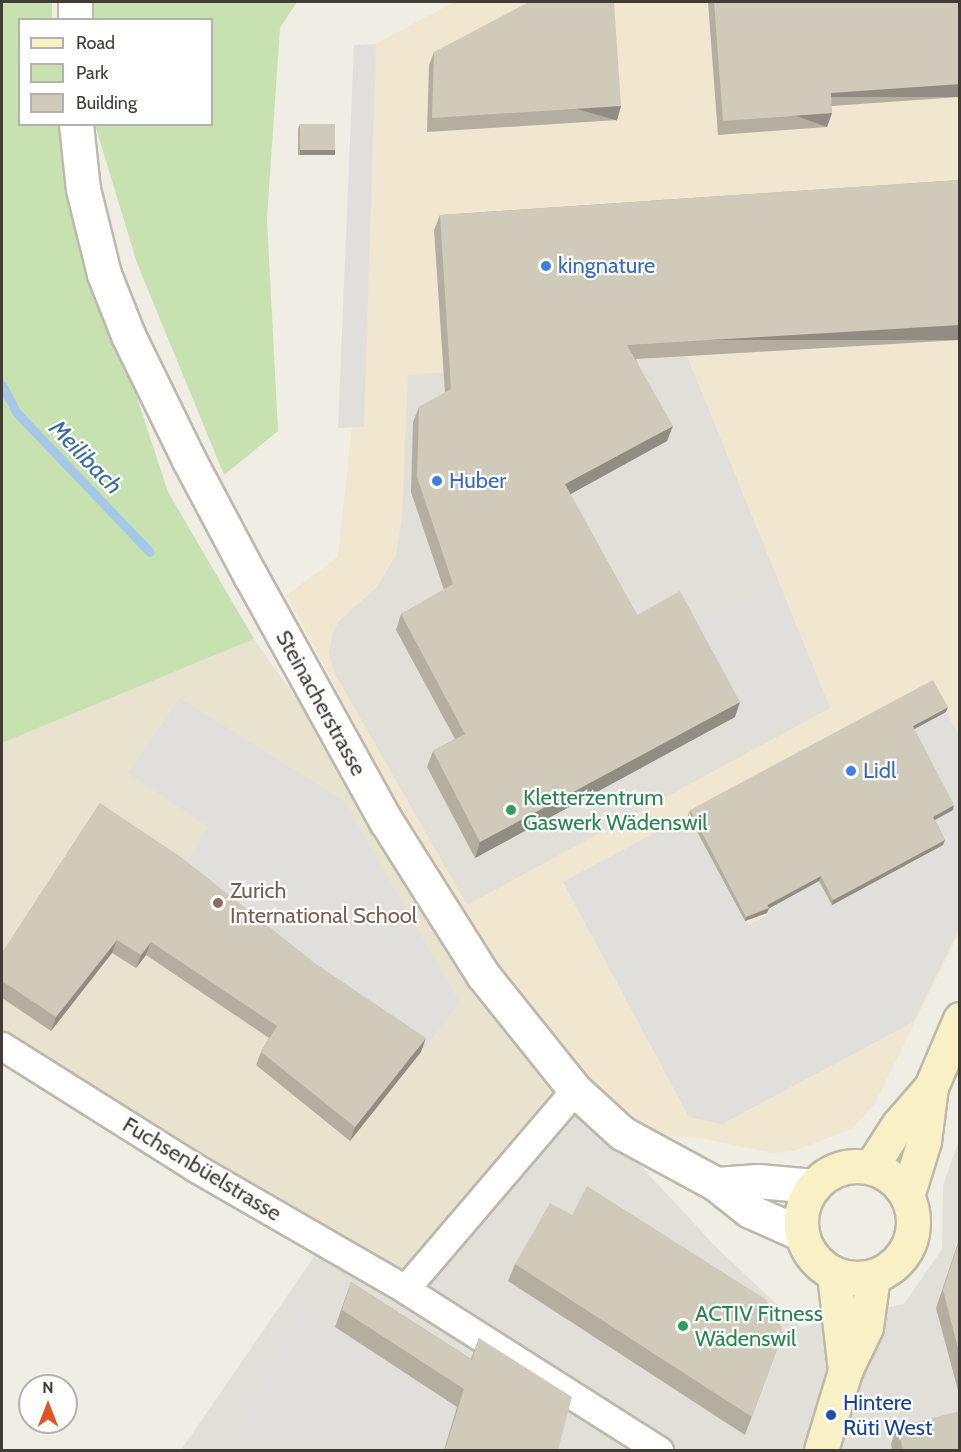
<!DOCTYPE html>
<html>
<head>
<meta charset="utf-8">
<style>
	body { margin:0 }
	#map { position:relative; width:961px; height:1452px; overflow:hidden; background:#f0ede4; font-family:Cabin,sans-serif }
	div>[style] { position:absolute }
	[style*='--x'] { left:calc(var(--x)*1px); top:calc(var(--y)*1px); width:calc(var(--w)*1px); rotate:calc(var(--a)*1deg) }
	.commercial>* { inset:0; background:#f1e6d0 }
	.industrial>* { inset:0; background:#e2dfd9 }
	.education>* { inset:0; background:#e8e3cf }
	.green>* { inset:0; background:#c7e1b0 }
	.parking>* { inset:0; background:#e1dfdc; transform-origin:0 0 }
	.stream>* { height:9px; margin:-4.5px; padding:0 4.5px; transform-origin:4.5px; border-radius:4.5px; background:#a5c7e8 }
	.roads { filter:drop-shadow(2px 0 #bdb8ab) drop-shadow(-2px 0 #bdb8ab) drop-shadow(0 2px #bdb8ab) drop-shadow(0 -2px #bdb8ab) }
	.minor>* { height:27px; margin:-13.5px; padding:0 13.5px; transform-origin:13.5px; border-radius:13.5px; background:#fff }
	.tertiary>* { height:33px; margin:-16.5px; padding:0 16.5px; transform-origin:16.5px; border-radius:16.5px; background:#fff }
	.secondary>* { height:33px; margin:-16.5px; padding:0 16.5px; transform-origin:16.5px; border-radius:16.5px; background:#f9f1c5 }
	.secondary>.ring { margin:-16.5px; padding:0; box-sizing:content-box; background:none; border:33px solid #f9f1c5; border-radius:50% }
	.wall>* { inset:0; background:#b3aea0 }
	.shaded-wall>* { inset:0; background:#928d82; transform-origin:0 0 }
	.building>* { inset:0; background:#d0caba; transform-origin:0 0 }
	.dots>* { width:16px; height:16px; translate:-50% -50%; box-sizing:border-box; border:3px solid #fff; border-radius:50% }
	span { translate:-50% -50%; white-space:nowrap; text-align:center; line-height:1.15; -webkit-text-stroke:4.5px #fff; paint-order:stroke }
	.shop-label { font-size:22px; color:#366cbe }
	.left { translate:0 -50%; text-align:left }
	.street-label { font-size:22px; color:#413d34 }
	.leisure-label { font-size:22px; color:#27864d }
	.education-label { font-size:22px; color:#785e54 }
	.transit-label { font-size:22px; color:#164399 }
	.water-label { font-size:24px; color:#396da2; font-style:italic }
	.frame { position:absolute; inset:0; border:3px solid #413d34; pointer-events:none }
	.legend { position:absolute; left:18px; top:18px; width:195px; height:108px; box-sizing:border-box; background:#fff; border:2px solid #b3b1ae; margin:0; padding:8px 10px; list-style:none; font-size:18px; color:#413d34 }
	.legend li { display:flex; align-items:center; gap:12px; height:30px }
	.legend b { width:30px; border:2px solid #b3b1ae }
	.north { position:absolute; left:18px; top:1374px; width:60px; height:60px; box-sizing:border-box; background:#fff; border:2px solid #b3b1ae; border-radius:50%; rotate:0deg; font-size:16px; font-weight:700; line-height:24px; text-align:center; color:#413d34 }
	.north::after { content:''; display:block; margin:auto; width:21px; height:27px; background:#e55226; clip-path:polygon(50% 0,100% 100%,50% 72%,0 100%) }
</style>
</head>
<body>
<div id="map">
	<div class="commercial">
		<div style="clip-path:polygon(454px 2px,959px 2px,959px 933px,874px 1105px,851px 1129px,794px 1151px,772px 1153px,700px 1138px,622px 1133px,453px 909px,287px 595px,338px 557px,363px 325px,376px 44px)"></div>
	</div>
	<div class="industrial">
		<div style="clip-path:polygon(687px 356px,830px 708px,467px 905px,335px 674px,329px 653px,333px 631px,340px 620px,377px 587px,396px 555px,402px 519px,408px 375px)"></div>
		<div style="clip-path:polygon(576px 1096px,717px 1248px,801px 1327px,904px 1304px,942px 1249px,943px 1185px,959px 1140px,959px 1450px,181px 1450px,320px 1248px)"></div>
	</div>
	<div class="education">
		<div style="clip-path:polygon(254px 639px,571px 1089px,405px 1287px,2px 1045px,2px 743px)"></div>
	</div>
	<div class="green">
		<div style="clip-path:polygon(2px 2px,52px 2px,52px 19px,20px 20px,20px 124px,64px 125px,97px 275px,168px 492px,254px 639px,2px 743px)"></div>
		<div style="clip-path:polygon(90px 2px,297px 2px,280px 28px,267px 219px,278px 431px,224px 475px,137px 263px,95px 125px,212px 124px,212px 20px,87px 20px)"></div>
	</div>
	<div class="parking">
		<div style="clip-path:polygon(376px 44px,364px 427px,338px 428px,354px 45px)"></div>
		<div style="left:776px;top:586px;width:129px;height:99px;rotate:67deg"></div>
		<div style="clip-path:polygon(180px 698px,344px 801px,460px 1003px,424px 1049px,182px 869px,208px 827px,128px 773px)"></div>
		<div style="clip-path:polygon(946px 712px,959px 736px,959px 929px,913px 1022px,722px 1124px,689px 1117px,563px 882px,688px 815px,749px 925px,768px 915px,765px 910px,819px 881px,832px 905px,943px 845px,931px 822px,952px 810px,911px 731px)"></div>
		<div style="clip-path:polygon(300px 1305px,457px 1407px,444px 1450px,228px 1450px)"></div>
	</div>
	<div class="stream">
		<div style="--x:2;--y:385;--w:32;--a:62"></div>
		<div style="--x:17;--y:413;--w:192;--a:46.3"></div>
	</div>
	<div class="roads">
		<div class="minor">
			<div style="--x:2;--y:1046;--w:227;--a:32.2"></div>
			<div style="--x:194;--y:1167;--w:244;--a:30"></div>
			<div style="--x:405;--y:1289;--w:262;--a:-49.5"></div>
			<div style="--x:405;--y:1289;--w:301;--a:32.4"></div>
		</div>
		<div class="tertiary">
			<div style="--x:75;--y:20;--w:18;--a:-90"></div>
			<div style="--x:76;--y:124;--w:65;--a:83.9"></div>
			<div style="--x:83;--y:189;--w:88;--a:76.1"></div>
			<div style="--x:104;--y:274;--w:66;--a:68.5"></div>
			<div style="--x:128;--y:335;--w:139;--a:64"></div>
			<div style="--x:189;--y:460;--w:130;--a:62.1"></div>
			<div style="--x:250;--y:575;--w:281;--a:61.1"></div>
			<div style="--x:386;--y:821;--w:182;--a:57.8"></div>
			<div style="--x:483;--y:975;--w:147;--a:51.3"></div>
			<div style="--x:575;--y:1090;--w:64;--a:42.5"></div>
			<div style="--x:622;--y:1133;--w:107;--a:28.5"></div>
			<div style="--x:716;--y:1184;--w:43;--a:38.5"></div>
			<div style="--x:750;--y:1211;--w:57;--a:23.9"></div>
			<div style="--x:716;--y:1184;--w:42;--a:-4.1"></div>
			<div style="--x:758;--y:1181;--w:56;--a:5.1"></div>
		</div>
		<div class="secondary">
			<div class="ring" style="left:801px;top:1166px;width:79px;height:79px"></div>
			<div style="--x:871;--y:1167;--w:50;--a:-57.3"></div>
			<div style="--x:898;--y:1125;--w:50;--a:-49"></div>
			<div style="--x:907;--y:1196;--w:58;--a:-72.8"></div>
			<div style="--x:924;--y:1141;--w:54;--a:-82.6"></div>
			<div style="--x:931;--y:1087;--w:74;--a:-66.9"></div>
			<div style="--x:834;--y:1274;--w:98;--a:83.5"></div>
			<div style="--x:821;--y:1450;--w:83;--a:-73.1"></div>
			<div style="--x:845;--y:1371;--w:49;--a:-64.5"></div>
			<div style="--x:866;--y:1327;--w:51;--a:-82.2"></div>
		</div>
	</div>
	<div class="wall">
		<div style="clip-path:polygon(708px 2px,960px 2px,960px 97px,831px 106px,832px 113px,827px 127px,718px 135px)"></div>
		<div style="clip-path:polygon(434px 52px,621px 106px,617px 120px,427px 132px,429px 65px)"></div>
		<div style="clip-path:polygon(300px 124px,333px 155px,298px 155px,298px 129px)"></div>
		<div style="clip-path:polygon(960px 180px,960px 340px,636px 359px,667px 441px,570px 494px,637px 615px,735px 717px,475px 858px,427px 767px,433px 751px,455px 739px,396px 630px,401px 614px,444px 590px,411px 492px,413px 422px,419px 407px,445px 393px,434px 230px,440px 215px)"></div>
		<div style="clip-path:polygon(946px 712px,914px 729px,953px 810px,935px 820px,945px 840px,943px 845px,832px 905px,819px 881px,769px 908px,767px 913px,745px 921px,688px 815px,690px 810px)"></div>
		<div style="clip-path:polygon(100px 803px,421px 1052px,350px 1141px,256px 1065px,261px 1052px,269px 1038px,146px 955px,136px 968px,112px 953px,51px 1031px,2px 998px,2px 953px)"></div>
		<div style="clip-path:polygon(960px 1237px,960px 1398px,936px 1308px)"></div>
		<div style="clip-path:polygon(515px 1264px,783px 1333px,745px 1435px,508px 1281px)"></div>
		<div style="clip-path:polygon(351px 1282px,471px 1359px,479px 1338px,558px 1450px,444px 1450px,457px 1407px,335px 1327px)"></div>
		<div style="clip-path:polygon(897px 1427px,960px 1450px,892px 1450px,891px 1444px)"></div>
	</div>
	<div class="shaded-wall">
		<div style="left:960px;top:84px;width:13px;height:129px;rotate:90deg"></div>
		<div style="left:621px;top:106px;width:15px;height:189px;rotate:106deg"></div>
		<div style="left:832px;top:113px;width:15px;height:109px;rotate:110deg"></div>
		<div style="left:300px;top:150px;width:35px;height:5px"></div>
		<div style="left:960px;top:325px;width:15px;height:334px;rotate:90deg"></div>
		<div style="clip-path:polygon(673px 426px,667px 441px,560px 500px,565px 484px)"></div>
		<div style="clip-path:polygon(740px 702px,735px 717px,475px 858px,480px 842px)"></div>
		<div style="clip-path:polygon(948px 707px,946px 712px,911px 731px,913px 726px)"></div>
		<div style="clip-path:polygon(954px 805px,953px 810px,931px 822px,933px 817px)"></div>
		<div style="clip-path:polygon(945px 840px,943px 845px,832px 905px,833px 900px)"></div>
		<div style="clip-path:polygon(821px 876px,819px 881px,768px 909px,769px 908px,767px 913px,745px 921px,746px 917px)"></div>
		<div style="clip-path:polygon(117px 940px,112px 953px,51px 1031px,56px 1017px)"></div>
		<div style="clip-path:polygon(151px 942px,146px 955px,136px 968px,141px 955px)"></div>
		<div style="clip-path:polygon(426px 1038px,421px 1052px,350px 1141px,355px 1127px)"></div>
	</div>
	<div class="building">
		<div style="clip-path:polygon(529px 2px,614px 2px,621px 106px,432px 118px,434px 52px)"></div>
		<div style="clip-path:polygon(714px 2px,960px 2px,960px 84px,831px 93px,832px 113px,723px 121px)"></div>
		<div style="left:300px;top:124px;width:35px;height:26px"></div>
		<div style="clip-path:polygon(960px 180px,960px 325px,627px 345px,673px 426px,565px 484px,637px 615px,680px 591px,740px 702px,480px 842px,433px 751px,465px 734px,401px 614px,453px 584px,417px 477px,419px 407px,451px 389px,440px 215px)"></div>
		<div style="clip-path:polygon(933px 680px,948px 707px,913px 726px,954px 805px,933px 817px,945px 840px,833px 900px,821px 876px,767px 905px,769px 908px,746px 917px,690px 810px)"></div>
		<div style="clip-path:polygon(100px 803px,181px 857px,316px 964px,426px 1038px,355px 1127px,261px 1052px,277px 1026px,151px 942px,141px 955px,117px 940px,56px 1017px,2px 981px,2px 953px)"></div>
		<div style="clip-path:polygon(587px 1186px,765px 1299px,778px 1317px,783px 1333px,752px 1417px,515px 1264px,550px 1203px,572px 1215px)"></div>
		<div style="clip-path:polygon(960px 1238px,960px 1356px,943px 1290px)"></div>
		<div style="clip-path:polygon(351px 1282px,472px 1360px,479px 1338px,572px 1397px,558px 1450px,445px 1450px,464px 1389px,342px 1310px)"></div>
		<div style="clip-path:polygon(960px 1411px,960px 1450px,903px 1450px,897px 1427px)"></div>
	</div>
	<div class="dots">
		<div style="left:546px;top:266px;background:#3f7fe0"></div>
		<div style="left:437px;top:481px;background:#3f7fe0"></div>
		<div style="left:851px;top:771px;background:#3f7fe0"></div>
		<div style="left:511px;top:810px;background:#2e9e5b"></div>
		<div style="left:218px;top:903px;background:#8d6e63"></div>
		<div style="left:683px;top:1326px;background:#2e9e5b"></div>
		<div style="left:831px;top:1415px;background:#1a4fb4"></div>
	</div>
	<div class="shop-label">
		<span class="left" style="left:558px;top:266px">kingnature</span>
		<span class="left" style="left:449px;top:481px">Huber</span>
		<span class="left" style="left:863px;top:771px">Lidl</span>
	</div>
	<div class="street-label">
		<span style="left:321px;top:703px;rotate:61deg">Steinacherstrasse</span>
		<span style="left:202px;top:1169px;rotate:31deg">Fuchsenbüelstrasse</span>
	</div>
	<div class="leisure-label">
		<span class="left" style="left:523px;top:810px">Kletterzentrum<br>Gaswerk Wädenswil</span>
		<span class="left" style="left:695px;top:1326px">ACTIV Fitness<br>Wädenswil</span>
	</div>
	<div class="education-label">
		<span class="left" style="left:230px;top:903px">Zurich<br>International School</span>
	</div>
	<div class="transit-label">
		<span class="left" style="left:843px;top:1415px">Hintere<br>Rüti West</span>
	</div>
	<div class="water-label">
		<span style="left:86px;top:457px;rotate:46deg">Meilibach</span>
	</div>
	<div class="frame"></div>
	<ul class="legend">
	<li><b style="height:8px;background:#f9f1c5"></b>Road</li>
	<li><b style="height:16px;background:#c7e1b0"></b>Park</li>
	<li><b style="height:16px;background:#d0caba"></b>Building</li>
	</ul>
	<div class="north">N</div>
</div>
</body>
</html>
